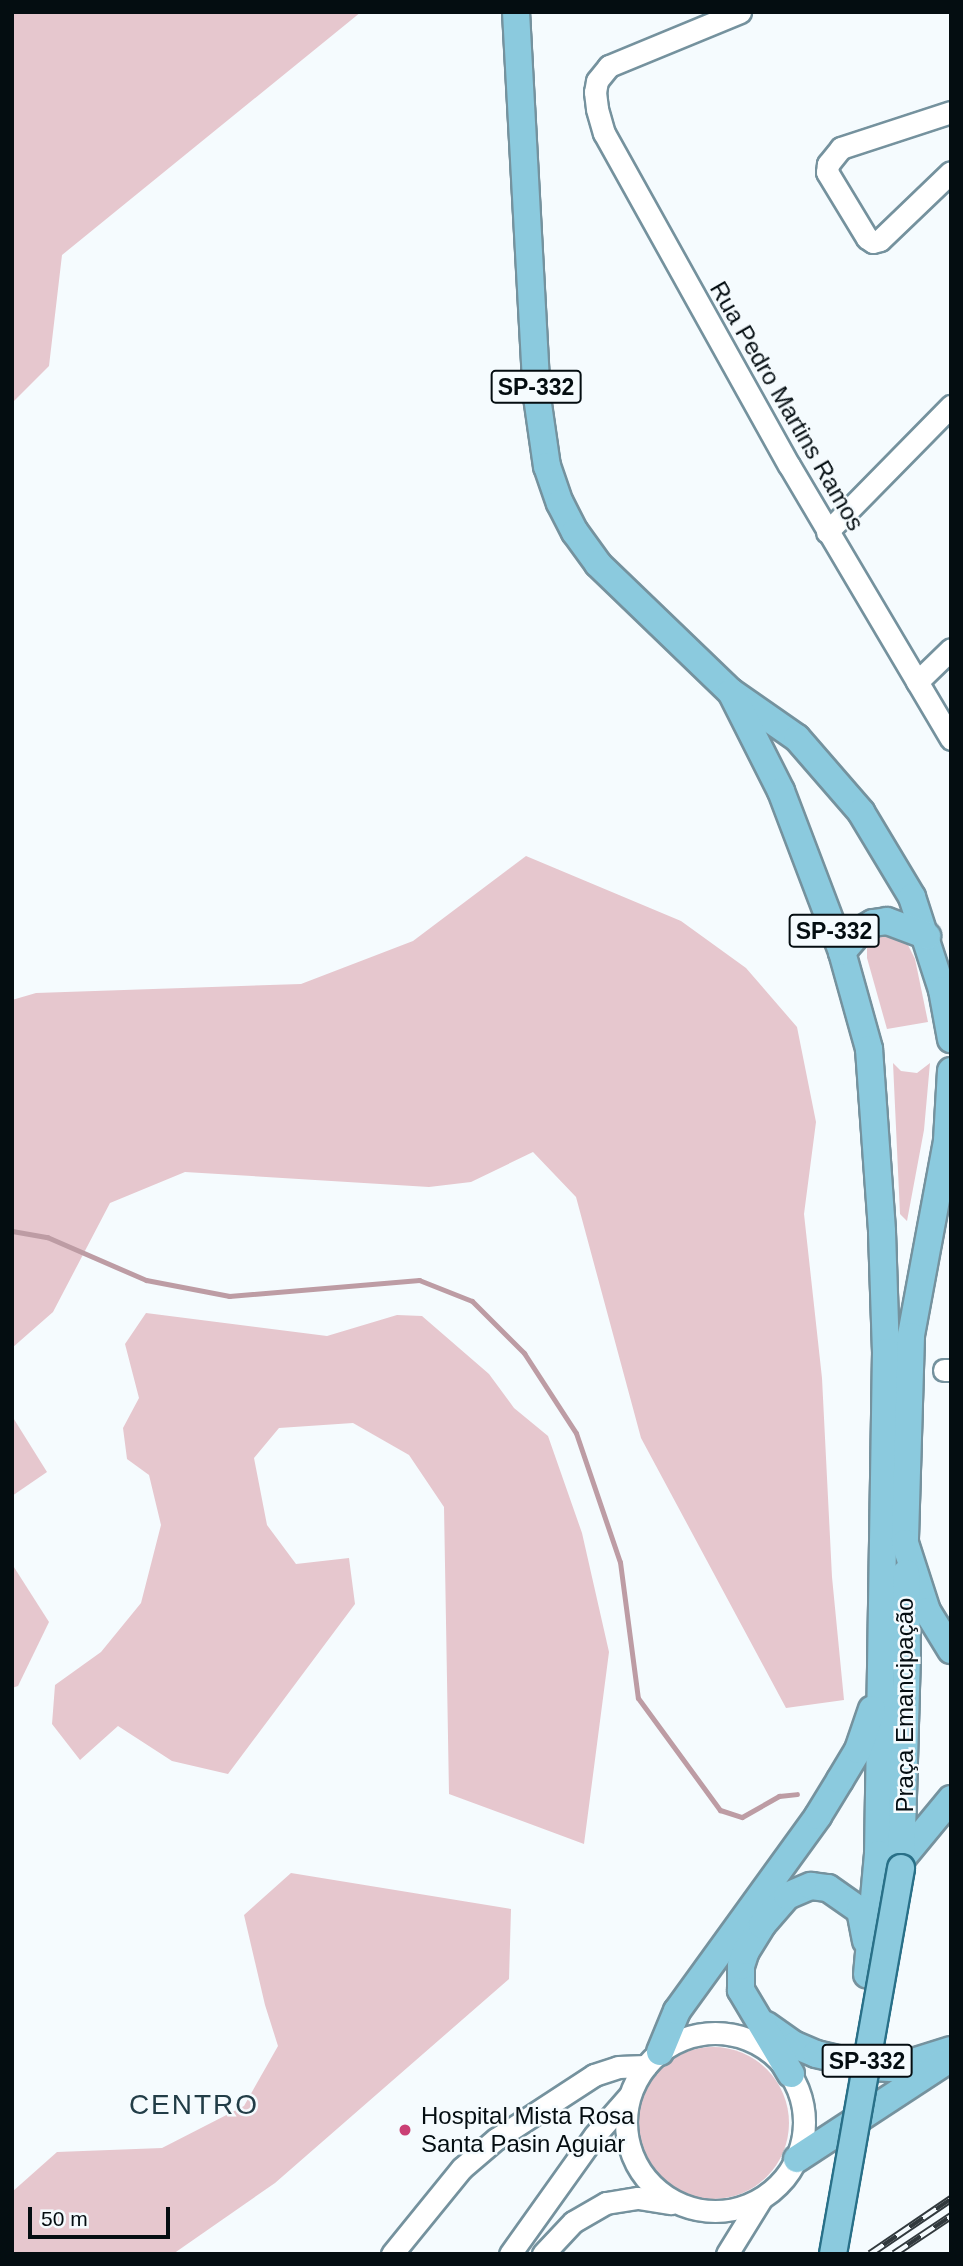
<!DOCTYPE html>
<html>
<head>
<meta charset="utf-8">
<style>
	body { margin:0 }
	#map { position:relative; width:963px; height:2266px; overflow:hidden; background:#f5fbfe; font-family:Helvetica,sans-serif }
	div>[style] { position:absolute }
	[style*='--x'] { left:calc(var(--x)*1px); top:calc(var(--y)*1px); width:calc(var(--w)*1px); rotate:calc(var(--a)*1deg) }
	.green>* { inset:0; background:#e6c7ce }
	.round { border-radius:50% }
	.stream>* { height:5px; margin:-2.5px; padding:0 2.5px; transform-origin:2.5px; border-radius:2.5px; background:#bd9ca4 }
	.roads { filter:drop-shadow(2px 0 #75929e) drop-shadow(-2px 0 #75929e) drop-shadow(0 2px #75929e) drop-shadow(0 -2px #75929e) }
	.minor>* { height:21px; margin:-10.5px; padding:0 10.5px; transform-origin:10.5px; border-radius:10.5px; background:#fff }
	.minor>.ring { margin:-10.5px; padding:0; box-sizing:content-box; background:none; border:21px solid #fff; border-radius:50% }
	.major>* { height:26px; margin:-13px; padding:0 13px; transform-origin:13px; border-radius:13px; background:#8bcade }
	.rail>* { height:8px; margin-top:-4px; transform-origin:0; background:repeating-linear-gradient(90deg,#f5fbfe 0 16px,#31393d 0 32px); box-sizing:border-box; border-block:2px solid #31393d }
	.bridges { filter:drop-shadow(2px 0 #297088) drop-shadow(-2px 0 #297088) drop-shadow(0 2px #297088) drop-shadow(0 -2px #297088) }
	.major-bridge>* { height:26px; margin:-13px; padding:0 13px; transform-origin:13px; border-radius:13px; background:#8bcade }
	.dots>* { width:19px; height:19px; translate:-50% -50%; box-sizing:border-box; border:4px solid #f5fbfe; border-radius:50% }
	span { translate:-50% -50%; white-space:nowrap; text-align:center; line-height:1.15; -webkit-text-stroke:5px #f5fbfe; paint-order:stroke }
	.shield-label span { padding:2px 5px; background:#f5fbfe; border:2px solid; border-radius:5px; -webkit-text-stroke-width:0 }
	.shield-label { font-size:23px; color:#040d11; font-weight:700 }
	.street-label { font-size:24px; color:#040d11 }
	.poi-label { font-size:24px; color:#040d11 }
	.left { translate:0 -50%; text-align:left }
	.quarter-label { font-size:28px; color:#223d47; letter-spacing:2px }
	.frame { position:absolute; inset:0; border:14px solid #040d11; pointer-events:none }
	.scale { position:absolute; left:28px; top:2207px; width:142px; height:32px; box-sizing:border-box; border:4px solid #040d11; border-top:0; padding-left:9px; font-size:21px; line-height:24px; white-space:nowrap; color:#040d11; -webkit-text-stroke:5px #f5fbfe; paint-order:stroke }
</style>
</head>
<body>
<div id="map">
	<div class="green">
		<div style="clip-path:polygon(12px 12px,361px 12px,62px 255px,49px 366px,12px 403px)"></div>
		<div style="clip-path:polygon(526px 856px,681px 921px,746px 968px,797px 1027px,816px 1122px,804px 1214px,822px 1378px,832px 1577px,844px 1700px,786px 1708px,641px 1438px,576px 1197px,533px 1152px,471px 1182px,429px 1187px,185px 1172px,110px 1203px,53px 1312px,12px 1348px,12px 1000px,36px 993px,301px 984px,413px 941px)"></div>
		<div style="clip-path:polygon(887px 929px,901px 931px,915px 959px,928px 1022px,887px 1029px,867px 958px,867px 938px)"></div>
		<div style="clip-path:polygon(893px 1063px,901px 1071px,917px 1073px,930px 1063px,924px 1130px,907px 1221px,900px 1214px)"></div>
		<div style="clip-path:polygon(146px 1313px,327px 1336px,397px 1315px,422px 1316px,489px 1374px,514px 1408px,548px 1436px,582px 1533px,609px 1652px,584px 1844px,449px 1794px,444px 1507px,409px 1455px,353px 1423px,279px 1428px,254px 1458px,267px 1525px,296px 1564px,349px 1558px,355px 1604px,228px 1774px,172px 1761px,118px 1726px,80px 1760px,52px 1724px,55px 1685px,101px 1652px,141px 1603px,161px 1525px,149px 1475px,127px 1459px,123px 1428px,139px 1398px,125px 1344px)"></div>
		<div style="clip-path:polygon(12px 1416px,47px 1472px,12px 1496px)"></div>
		<div style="clip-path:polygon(12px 1564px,49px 1622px,18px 1686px,12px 1688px)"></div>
		<div style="clip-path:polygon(291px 1873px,511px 1909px,509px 1979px,275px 2183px,173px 2254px,12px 2254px,12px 2192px,57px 2152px,162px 2148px,244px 2106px,278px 2046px,265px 2005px,244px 1915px)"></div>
		<div class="round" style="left:637px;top:2047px;width:152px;height:152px"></div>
	</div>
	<div class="stream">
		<div style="--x:12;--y:1231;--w:36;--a:10"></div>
		<div style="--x:47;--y:1237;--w:108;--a:23.5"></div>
		<div style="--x:146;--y:1280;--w:85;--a:10.9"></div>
		<div style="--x:229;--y:1296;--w:191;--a:-4.8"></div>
		<div style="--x:419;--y:1280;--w:57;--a:21.6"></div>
		<div style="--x:472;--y:1301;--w:74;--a:45"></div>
		<div style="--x:524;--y:1353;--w:95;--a:57"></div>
		<div style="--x:576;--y:1433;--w:136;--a:71.2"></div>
		<div style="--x:620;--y:1562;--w:137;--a:82.5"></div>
		<div style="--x:638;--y:1698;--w:139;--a:53.8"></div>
		<div style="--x:720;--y:1810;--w:23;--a:18"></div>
		<div style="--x:742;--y:1817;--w:43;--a:-29.6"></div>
		<div style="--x:779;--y:1796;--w:18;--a:-6"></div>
	</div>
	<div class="roads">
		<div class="minor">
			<div style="--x:740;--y:12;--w:142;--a:157.6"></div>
			<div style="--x:609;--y:66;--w:19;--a:129"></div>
			<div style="--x:597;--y:81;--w:11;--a:100"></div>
			<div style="--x:595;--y:92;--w:17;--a:83"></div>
			<div style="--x:597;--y:109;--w:25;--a:74"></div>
			<div style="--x:604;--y:133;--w:380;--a:60.9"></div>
			<div style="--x:789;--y:465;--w:318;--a:59.4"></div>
			<div style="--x:951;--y:112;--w:116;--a:161.9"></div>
			<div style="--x:841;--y:148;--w:21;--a:129"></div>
			<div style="--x:828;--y:164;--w:8;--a:97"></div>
			<div style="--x:827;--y:172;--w:77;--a:58.8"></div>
			<div style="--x:867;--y:238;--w:7;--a:34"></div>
			<div style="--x:873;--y:242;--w:7;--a:-16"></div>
			<div style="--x:880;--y:240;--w:98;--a:-43.8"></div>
			<div style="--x:827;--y:532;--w:177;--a:-45.5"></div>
			<div style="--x:917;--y:682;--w:47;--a:-44.1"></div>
			<div style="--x:944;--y:1370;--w:7;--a:0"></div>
			<div class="ring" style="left:626px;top:2033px;width:157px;height:157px"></div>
			<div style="--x:392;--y:2254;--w:111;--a:-50.9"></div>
			<div style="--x:462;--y:2168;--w:45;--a:-40.5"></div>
			<div style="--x:496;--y:2139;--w:117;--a:-33.1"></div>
			<div style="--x:594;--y:2075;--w:25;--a:-18"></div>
			<div style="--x:618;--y:2067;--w:28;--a:-2"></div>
			<div style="--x:510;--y:2254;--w:146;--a:-54.5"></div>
			<div style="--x:595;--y:2135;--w:52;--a:-48.9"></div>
			<div style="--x:543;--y:2254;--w:44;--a:-46.8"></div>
			<div style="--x:573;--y:2222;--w:38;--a:-30"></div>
			<div style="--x:606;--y:2203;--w:32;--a:-9"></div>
			<div style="--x:638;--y:2198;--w:33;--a:9"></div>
			<div style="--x:727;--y:2254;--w:65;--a:-58.3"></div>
		</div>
		<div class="major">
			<div style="--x:516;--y:12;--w:386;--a:86.9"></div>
			<div style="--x:537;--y:397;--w:70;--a:81.8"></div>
			<div style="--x:547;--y:466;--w:39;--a:71"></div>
			<div style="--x:560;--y:503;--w:33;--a:63"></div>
			<div style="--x:575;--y:532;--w:39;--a:54"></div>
			<div style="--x:598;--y:564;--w:185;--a:43.9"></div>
			<div style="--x:731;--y:692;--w:80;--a:34.9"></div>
			<div style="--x:797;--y:738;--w:98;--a:49.1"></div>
			<div style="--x:861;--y:812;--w:99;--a:59"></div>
			<div style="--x:912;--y:897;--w:98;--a:72.1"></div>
			<div style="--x:942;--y:990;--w:50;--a:79.6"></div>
			<div style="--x:731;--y:692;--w:111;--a:63.2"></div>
			<div style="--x:781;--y:791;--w:172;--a:69.2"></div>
			<div style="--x:842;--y:952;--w:101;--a:74.4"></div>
			<div style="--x:869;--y:1049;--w:183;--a:85.9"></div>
			<div style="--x:882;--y:1232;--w:120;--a:88.1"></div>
			<div style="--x:886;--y:1352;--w:502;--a:90.91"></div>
			<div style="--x:878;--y:1854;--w:121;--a:95.2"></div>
			<div style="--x:842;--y:952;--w:29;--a:-49"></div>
			<div style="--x:861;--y:930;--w:14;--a:-30"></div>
			<div style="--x:873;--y:923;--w:14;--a:-8"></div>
			<div style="--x:887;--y:921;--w:43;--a:20.6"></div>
			<div style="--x:951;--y:1071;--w:70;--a:93.3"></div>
			<div style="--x:947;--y:1141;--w:198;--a:100.5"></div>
			<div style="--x:911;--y:1336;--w:207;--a:91.7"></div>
			<div style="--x:905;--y:1543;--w:71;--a:72.1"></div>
			<div style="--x:927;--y:1611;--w:46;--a:58.4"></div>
			<div style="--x:904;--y:1856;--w:74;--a:-50.5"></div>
			<div style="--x:901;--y:1868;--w:212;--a:-88.4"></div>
			<div style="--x:907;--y:1656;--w:83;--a:-90.7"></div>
			<div style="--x:766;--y:2025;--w:35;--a:35"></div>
			<div style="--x:795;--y:2045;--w:23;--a:23"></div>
			<div style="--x:816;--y:2054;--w:57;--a:13.1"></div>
			<div style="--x:872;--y:2067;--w:22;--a:3"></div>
			<div style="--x:894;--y:2068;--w:60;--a:-17.5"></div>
			<div style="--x:660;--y:2052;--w:44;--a:-67.5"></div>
			<div style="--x:677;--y:2011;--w:241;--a:-54.1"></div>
			<div style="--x:818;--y:1816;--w:42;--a:-58.6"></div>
			<div style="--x:840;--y:1780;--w:35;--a:-59"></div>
			<div style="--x:858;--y:1750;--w:43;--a:-71.1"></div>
			<div style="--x:791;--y:2074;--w:98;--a:-120.8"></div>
			<div style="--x:741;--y:1990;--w:24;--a:-90"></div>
			<div style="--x:741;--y:1966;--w:16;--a:-72"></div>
			<div style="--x:746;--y:1951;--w:31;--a:-58"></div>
			<div style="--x:762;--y:1925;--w:38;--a:-49"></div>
			<div style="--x:787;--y:1896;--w:26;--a:-23"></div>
			<div style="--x:811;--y:1886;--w:17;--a:7"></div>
			<div style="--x:828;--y:1888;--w:39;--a:35"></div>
			<div style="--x:860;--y:1910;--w:31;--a:79"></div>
			<div style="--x:797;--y:2159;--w:177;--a:-33.2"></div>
		</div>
	</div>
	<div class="rail">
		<div style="--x:870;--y:2254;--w:98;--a:-34.2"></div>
		<div style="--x:894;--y:2254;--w:69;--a:-33.7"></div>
	</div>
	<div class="bridges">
		<div class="major-bridge">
			<div style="--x:833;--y:2254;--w:392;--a:-80"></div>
		</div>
	</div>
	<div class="dots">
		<div style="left:405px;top:2130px;background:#ca3f74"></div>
	</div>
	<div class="shield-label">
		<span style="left:536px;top:387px">SP-332</span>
		<span style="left:834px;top:931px">SP-332</span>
		<span style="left:867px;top:2061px">SP-332</span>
	</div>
	<div class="street-label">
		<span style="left:787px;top:406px;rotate:60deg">Rua Pedro Martins Ramos</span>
		<span style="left:905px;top:1705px;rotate:-90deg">Praça Emancipação</span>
	</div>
	<div class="poi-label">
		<span class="left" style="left:421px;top:2130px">Hospital Mista Rosa<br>Santa Pasin Aguiar</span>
	</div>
	<div class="quarter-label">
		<span style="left:194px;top:2105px">CENTRO</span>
	</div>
	<div class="frame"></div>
	<div class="scale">50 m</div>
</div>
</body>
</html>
